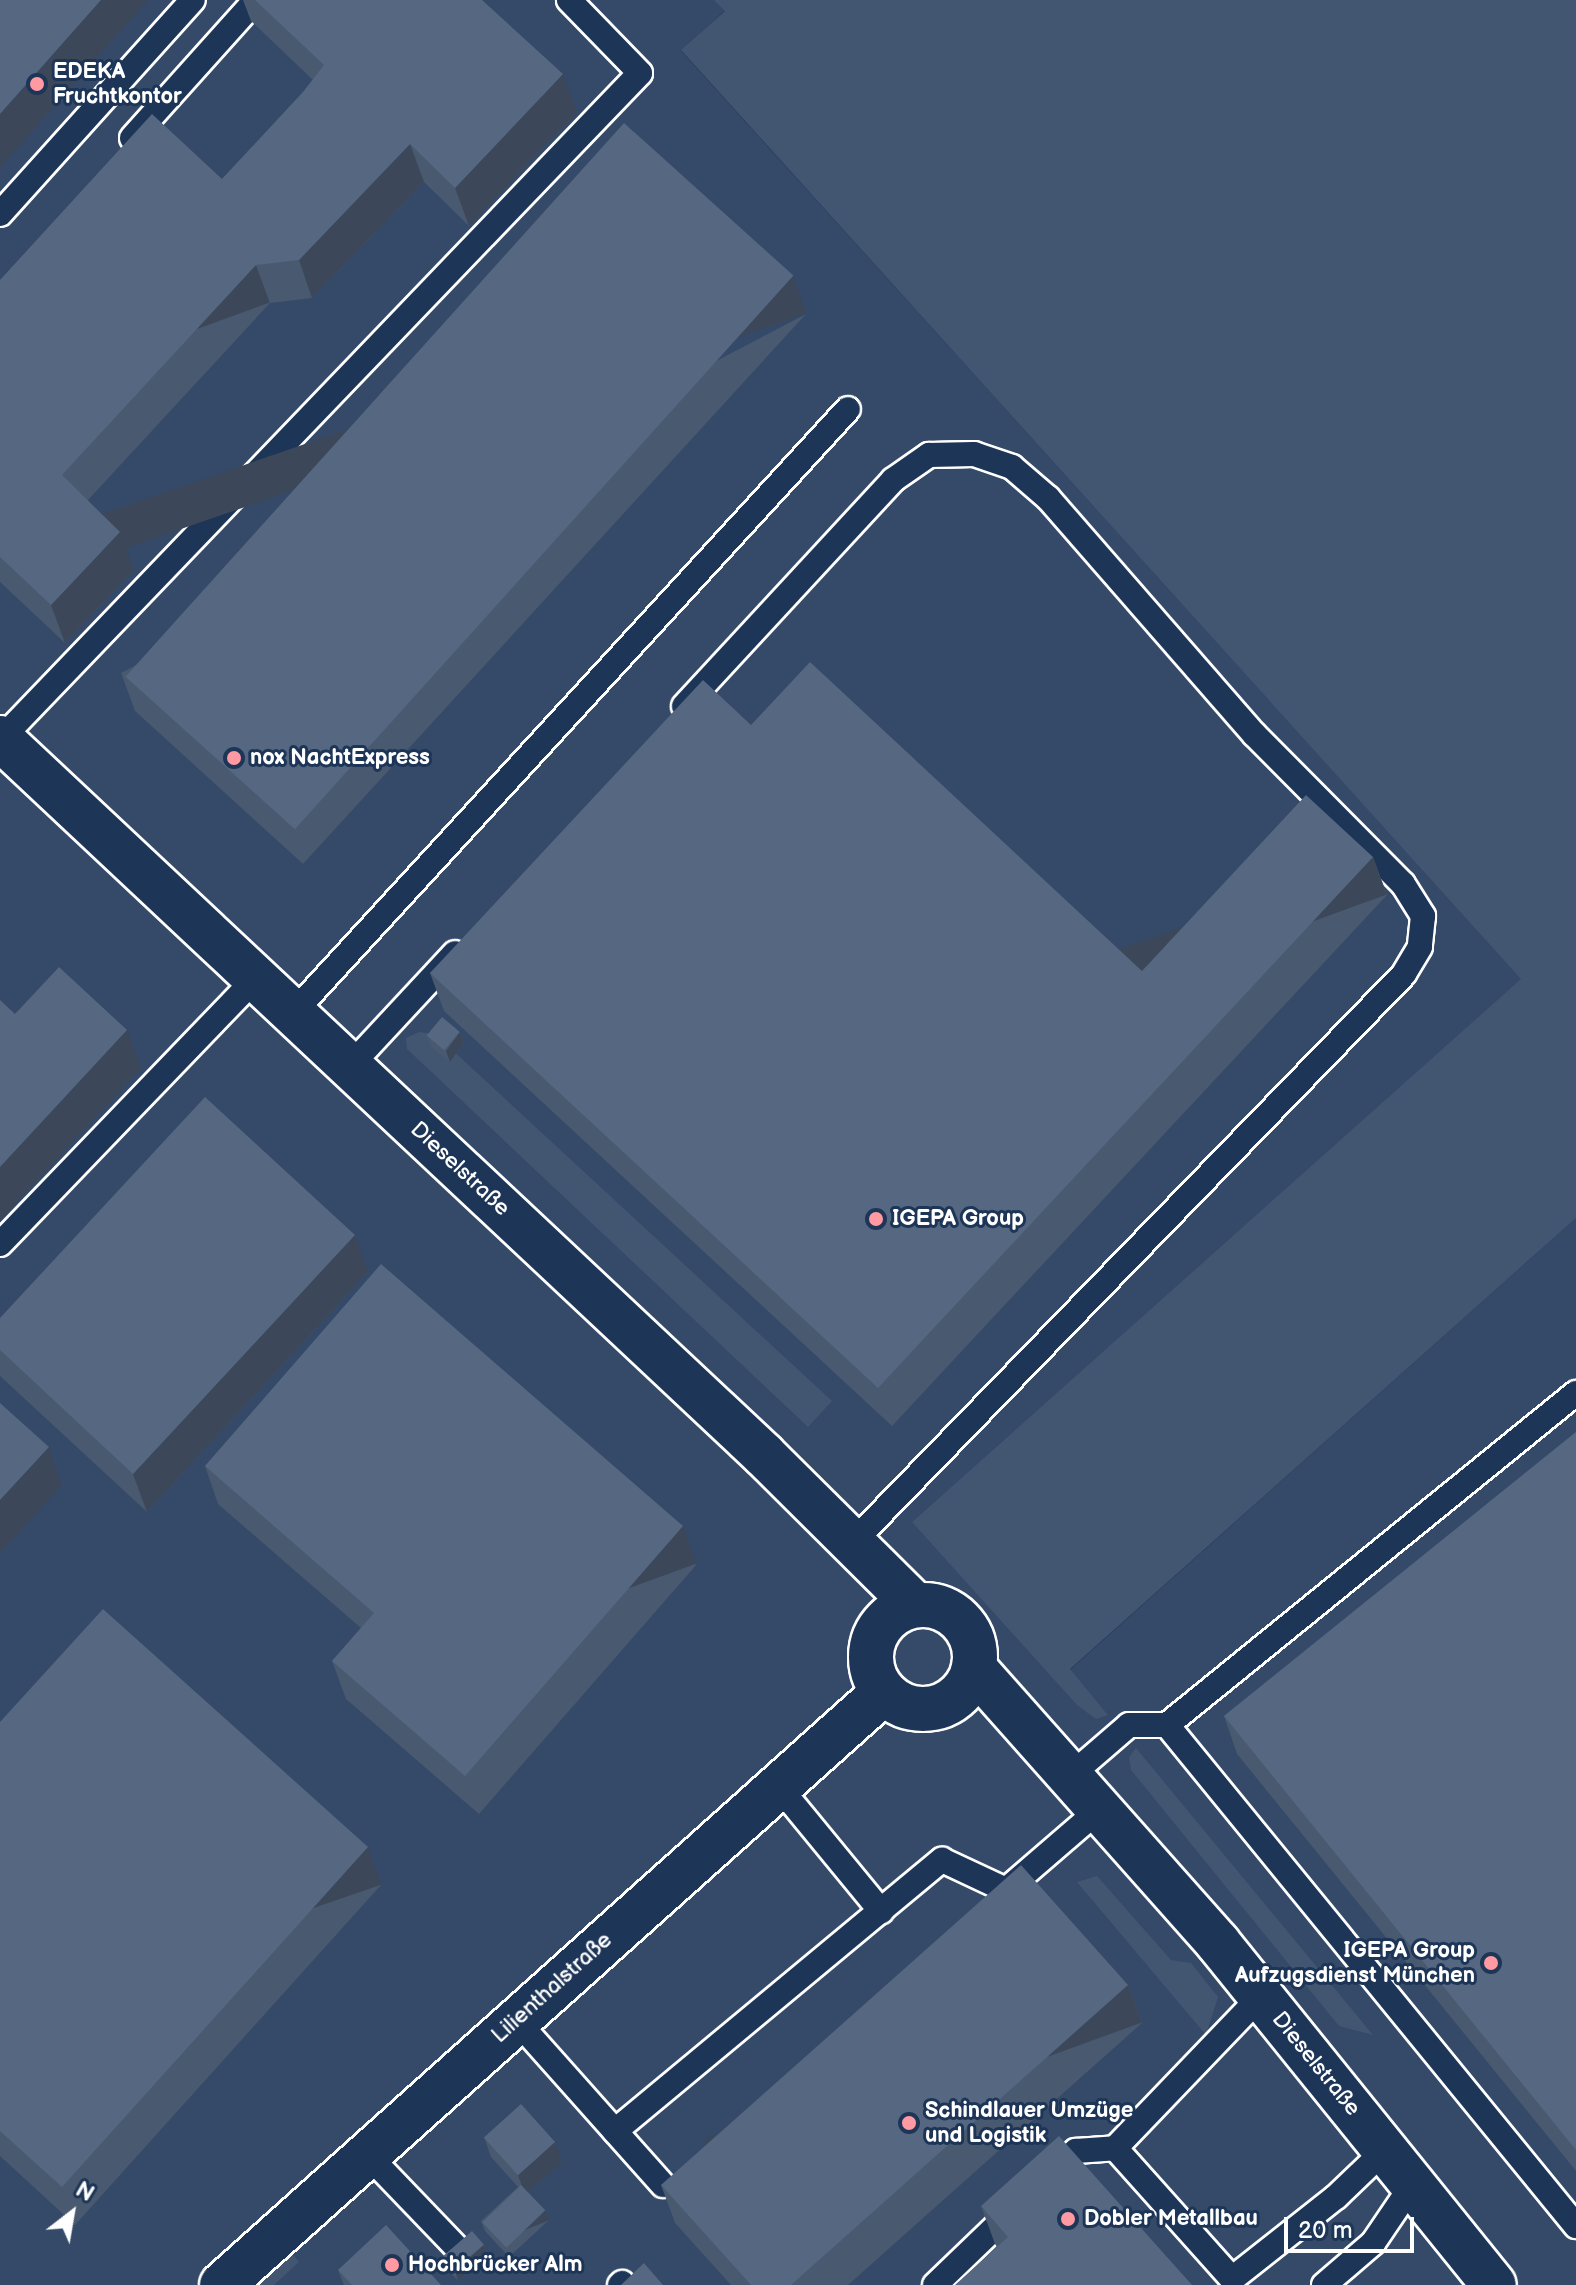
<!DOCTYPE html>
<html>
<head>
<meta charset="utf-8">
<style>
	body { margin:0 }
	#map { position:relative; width:1576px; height:2285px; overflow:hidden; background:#263d5e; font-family:"Balsamiq Sans",sans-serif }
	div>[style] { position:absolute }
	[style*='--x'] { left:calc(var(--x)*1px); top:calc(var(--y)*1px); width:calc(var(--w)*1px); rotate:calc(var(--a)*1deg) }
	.built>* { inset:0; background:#344a68 }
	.green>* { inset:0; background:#425672 }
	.roads { filter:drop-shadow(2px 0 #fff) drop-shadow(-2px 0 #fff) drop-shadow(0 2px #fff) drop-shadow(0 -2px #fff) }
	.lane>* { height:24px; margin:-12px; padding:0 12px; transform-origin:12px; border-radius:12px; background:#1d3557 }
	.street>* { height:44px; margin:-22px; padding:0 22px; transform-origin:22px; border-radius:22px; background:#1d3557 }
	.street>.ring { margin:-22px; padding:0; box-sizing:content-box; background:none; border:44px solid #1d3557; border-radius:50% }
	.wall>* { inset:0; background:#49596f }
	.shaded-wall>* { inset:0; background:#3c485a; transform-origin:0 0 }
	.building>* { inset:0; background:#556781; transform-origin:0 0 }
	.dots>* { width:22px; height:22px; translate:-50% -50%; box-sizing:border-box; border:4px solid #1d3557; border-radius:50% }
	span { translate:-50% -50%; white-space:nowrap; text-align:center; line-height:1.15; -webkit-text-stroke:6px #1d3557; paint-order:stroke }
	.poi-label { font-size:22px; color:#fff; font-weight:700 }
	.left { translate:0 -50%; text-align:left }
	.right { translate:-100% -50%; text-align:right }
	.street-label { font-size:22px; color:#fff }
	.north { position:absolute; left:32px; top:2173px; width:80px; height:80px; -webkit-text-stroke:6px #1d3557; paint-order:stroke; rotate:31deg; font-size:22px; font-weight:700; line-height:32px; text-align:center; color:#fff }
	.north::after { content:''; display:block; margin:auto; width:28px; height:36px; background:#fff; clip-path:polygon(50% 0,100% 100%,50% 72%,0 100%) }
	.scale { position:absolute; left:1284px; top:2217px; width:130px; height:36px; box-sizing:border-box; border:4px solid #fff; border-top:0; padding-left:10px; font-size:24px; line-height:28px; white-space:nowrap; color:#fff; -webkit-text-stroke:6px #1d3557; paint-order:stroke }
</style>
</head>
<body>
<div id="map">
	<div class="built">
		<div style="clip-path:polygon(0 0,714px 0,725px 10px,681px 51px,1522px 979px,912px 1522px,1108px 1715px,1070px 1670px,1576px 1218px,1576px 2285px,0 2285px)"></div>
	</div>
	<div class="green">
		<div style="clip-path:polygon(714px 0,1576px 0,1576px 1218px,1070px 1669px,1108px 1715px,1096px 1719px,1077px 1705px,912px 1522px,1521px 979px,681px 50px,725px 11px)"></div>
		<div style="clip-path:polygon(419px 1032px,435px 1034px,832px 1401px,808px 1427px,407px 1049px,406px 1038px)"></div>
		<div style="clip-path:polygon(1136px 1748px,1373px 2035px,1339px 2026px,1131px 1770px,1129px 1757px)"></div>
		<div style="clip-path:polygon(1097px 1876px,1171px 1960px,1191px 1963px,1218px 1997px,1206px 2035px,1077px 1882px)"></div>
		<div style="clip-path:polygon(288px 2249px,299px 2262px,274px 2285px,251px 2285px)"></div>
	</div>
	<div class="roads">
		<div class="lane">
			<div style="--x:132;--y:138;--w:186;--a:-48.1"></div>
			<div style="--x:0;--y:214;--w:288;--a:-48"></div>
			<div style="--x:684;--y:706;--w:308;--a:-47.2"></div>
			<div style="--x:893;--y:480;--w:44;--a:-34.8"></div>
			<div style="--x:929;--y:455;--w:45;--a:-1.3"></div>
			<div style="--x:974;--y:454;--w:40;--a:18.9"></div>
			<div style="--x:1012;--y:467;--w:48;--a:40.7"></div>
			<div style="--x:1048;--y:498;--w:313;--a:48.9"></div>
			<div style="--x:1254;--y:734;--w:211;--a:45.2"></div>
			<div style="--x:1403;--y:884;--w:38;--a:58"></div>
			<div style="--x:1423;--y:916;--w:31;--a:96"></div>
			<div style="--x:1420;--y:947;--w:31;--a:121"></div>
			<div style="--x:1404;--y:974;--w:791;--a:134.13"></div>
			<div style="--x:0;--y:740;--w:924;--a:-46.18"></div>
			<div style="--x:640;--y:73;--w:102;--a:-134.2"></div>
			<div style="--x:293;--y:1013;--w:820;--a:-47.42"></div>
			<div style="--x:350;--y:1066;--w:154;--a:-47.1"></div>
			<div style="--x:0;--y:1244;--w:369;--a:-46.1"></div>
			<div style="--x:1167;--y:1725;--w:647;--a:50.77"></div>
			<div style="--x:1070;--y:1776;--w:78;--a:-40.8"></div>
			<div style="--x:1129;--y:1725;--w:38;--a:0"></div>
			<div style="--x:1167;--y:1725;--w:527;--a:-39.07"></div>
			<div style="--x:779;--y:1787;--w:161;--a:50.6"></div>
			<div style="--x:1261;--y:1996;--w:211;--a:133.8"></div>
			<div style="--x:1115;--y:2148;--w:176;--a:48.2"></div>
			<div style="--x:1232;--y:2279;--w:132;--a:-38.3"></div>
			<div style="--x:1336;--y:2197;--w:68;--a:-43.8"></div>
			<div style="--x:516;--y:2020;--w:221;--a:48.3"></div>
			<div style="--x:615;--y:2131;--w:425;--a:-39.7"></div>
			<div style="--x:942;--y:1860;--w:71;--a:25.1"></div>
			<div style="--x:1006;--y:1890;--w:124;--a:-40.8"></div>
			<div style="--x:367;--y:2154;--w:137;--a:46.2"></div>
			<div style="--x:1051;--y:2174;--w:34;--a:-43"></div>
			<div style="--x:1076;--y:2151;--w:39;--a:-4"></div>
			<div style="--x:620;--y:2285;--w:3;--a:-45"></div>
			<div style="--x:935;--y:2285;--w:108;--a:-43.9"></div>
			<div style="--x:1324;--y:2285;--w:65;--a:-40.6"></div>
			<div style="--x:1373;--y:2243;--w:71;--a:-55.9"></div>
		</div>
		<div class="street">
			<div style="--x:0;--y:738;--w:1048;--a:43.18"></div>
			<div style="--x:764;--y:1455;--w:213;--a:44.8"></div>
			<div class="ring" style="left:871px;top:1605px;width:60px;height:60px"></div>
			<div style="--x:974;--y:1668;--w:368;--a:48.4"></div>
			<div style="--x:1218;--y:1943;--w:439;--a:51.1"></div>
			<div style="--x:222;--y:2285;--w:889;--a:-41.85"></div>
		</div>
	</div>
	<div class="wall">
		<div style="clip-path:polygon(243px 0,482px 0,577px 112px,469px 226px,424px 182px,312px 298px,270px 303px,88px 500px,134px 570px,65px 643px,0 582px,0 280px,222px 179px,303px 92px,313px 80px,251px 21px)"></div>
		<div style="clip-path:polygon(806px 314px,303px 864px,135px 711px,121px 673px)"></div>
		<div style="clip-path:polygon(751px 725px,1142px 971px,1373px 857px,1387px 895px,892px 1426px,444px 1011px,430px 973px)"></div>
		<div style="clip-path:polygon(460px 1032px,464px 1042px,450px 1062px,431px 1047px,427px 1036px)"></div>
		<div style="clip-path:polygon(368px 1272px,147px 1512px,0 1376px,0 1318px)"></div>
		<div style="clip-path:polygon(1576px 1432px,1576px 2171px,1237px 1754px,1224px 1716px)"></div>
		<div style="clip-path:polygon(205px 1466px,697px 1564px,479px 1814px,346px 1699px,332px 1661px,361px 1628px,218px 1504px)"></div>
		<div style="clip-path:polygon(0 1722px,381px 1885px,75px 2225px,0 2156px)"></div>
		<div style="clip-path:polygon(1128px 1985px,1142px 2023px,848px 2285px,731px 2285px,675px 2223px,661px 2185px)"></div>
		<div style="clip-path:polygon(484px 2137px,562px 2163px,528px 2192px,549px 2220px,509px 2257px,485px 2231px,481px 2221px,518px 2187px,491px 2157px)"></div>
		<div style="clip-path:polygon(981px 2206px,1192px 2285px,997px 2247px,995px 2244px)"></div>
		<div style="clip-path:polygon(484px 2245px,488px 2255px,458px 2281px,446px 2267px,443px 2257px)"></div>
		<div style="clip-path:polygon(338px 2270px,441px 2285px,344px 2285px)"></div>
	</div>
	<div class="shaded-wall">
		<div style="clip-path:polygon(101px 0,148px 0,0 168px,0 114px)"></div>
		<div style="clip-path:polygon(563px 74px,577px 112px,469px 226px,455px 188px)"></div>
		<div style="clip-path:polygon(410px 144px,424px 182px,312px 298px,299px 260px)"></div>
		<div style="left:256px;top:265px;width:40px;height:286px;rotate:70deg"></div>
		<div style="left:793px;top:276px;width:40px;height:745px;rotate:71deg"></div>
		<div style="clip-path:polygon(120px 532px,134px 570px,65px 643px,51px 605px)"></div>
		<div style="left:1373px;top:857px;width:40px;height:726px;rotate:70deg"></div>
		<div style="clip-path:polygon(127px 1030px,141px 1068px,0 1220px,0 1167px)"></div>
		<div style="clip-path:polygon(460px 1032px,464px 1042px,450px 1062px,446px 1051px)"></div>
		<div style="clip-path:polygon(355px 1235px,368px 1272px,147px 1512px,133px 1474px)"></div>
		<div style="clip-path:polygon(49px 1447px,62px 1485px,0 1553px,0 1500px)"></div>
		<div style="left:683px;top:1526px;width:40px;height:332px;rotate:70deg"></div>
		<div style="left:368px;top:1847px;width:40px;height:457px;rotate:71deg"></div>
		<div style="left:1128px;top:1985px;width:40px;height:451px;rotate:70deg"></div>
		<div style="clip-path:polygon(555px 2142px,562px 2163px,525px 2195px,518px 2175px)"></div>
		<div style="left:545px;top:2210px;width:11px;height:54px;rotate:68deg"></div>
		<div style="clip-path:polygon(484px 2245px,488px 2255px,458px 2281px,455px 2270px)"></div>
	</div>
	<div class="building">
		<div style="clip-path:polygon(0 0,101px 0,0 114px)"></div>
		<div style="clip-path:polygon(255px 0,482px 0,563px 74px,455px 188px,410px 144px,299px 260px,256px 265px,62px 475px,120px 532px,51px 605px,0 557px,0 280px,152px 114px,222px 179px,303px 92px,324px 65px)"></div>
		<div style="left:624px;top:123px;width:228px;height:745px;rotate:42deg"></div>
		<div style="clip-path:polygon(810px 662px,1142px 971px,1306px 795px,1373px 857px,878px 1388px,430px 973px,703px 680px,751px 725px)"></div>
		<div style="clip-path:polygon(59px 967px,127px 1030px,0 1167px,0 1000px,15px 1014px)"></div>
		<div style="left:442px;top:1017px;width:23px;height:24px;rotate:40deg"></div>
		<div style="clip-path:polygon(205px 1097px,355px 1235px,133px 1474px,0 1350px,0 1318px)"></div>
		<div style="clip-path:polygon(381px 1264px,683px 1526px,465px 1776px,332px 1661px,374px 1613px,205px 1466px)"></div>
		<div style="clip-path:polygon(0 1403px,49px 1447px,0 1500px)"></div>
		<div style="clip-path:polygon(1576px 1432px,1576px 2150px,1224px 1716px)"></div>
		<div style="clip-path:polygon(103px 1609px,368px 1847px,62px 2187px,0 2131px,0 1722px)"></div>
		<div style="clip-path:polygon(1021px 1865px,1128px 1985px,791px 2285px,751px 2285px,661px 2185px)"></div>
		<div style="left:521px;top:2104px;width:51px;height:50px;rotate:48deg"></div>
		<div style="clip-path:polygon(1059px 2136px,1192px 2285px,955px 2285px,1008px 2237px,981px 2206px)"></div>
		<div style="left:521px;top:2185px;width:35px;height:54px;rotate:46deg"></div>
		<div style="clip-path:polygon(386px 2225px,441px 2285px,352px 2285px,338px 2270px)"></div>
		<div style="left:472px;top:2231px;width:18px;height:39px;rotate:49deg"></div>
		<div style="clip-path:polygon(644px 2263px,663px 2285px,621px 2285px)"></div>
	</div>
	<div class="dots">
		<div style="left:37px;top:84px;background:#ff9aa2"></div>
		<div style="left:234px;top:758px;background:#ff9aa2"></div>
		<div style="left:876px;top:1219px;background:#ff9aa2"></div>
		<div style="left:1491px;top:1963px;background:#ff9aa2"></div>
		<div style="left:909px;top:2123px;background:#ff9aa2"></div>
		<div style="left:1068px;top:2219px;background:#ff9aa2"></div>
		<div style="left:392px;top:2265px;background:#ff9aa2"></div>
	</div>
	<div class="poi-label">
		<span class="left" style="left:53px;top:84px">EDEKA<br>Fruchtkontor</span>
		<span class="left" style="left:250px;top:758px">nox NachtExpress</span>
		<span class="left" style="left:892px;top:1219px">IGEPA Group</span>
		<span class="right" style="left:1475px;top:1963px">IGEPA Group<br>Aufzugsdienst München</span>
		<span class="left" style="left:925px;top:2123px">Schindlauer Umzüge<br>und Logistik</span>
		<span class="left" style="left:1084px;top:2219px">Dobler Metallbau</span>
		<span class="left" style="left:408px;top:2265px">Hochbrücker Alm</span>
	</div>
	<div class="street-label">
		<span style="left:460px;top:1169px;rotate:43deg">Dieselstraße</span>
		<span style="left:552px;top:1988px;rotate:-42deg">Lilienthalstraße</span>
		<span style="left:1316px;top:2064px;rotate:51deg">Dieselstraße</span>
	</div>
	<div class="north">N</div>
	<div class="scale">20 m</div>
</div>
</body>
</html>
